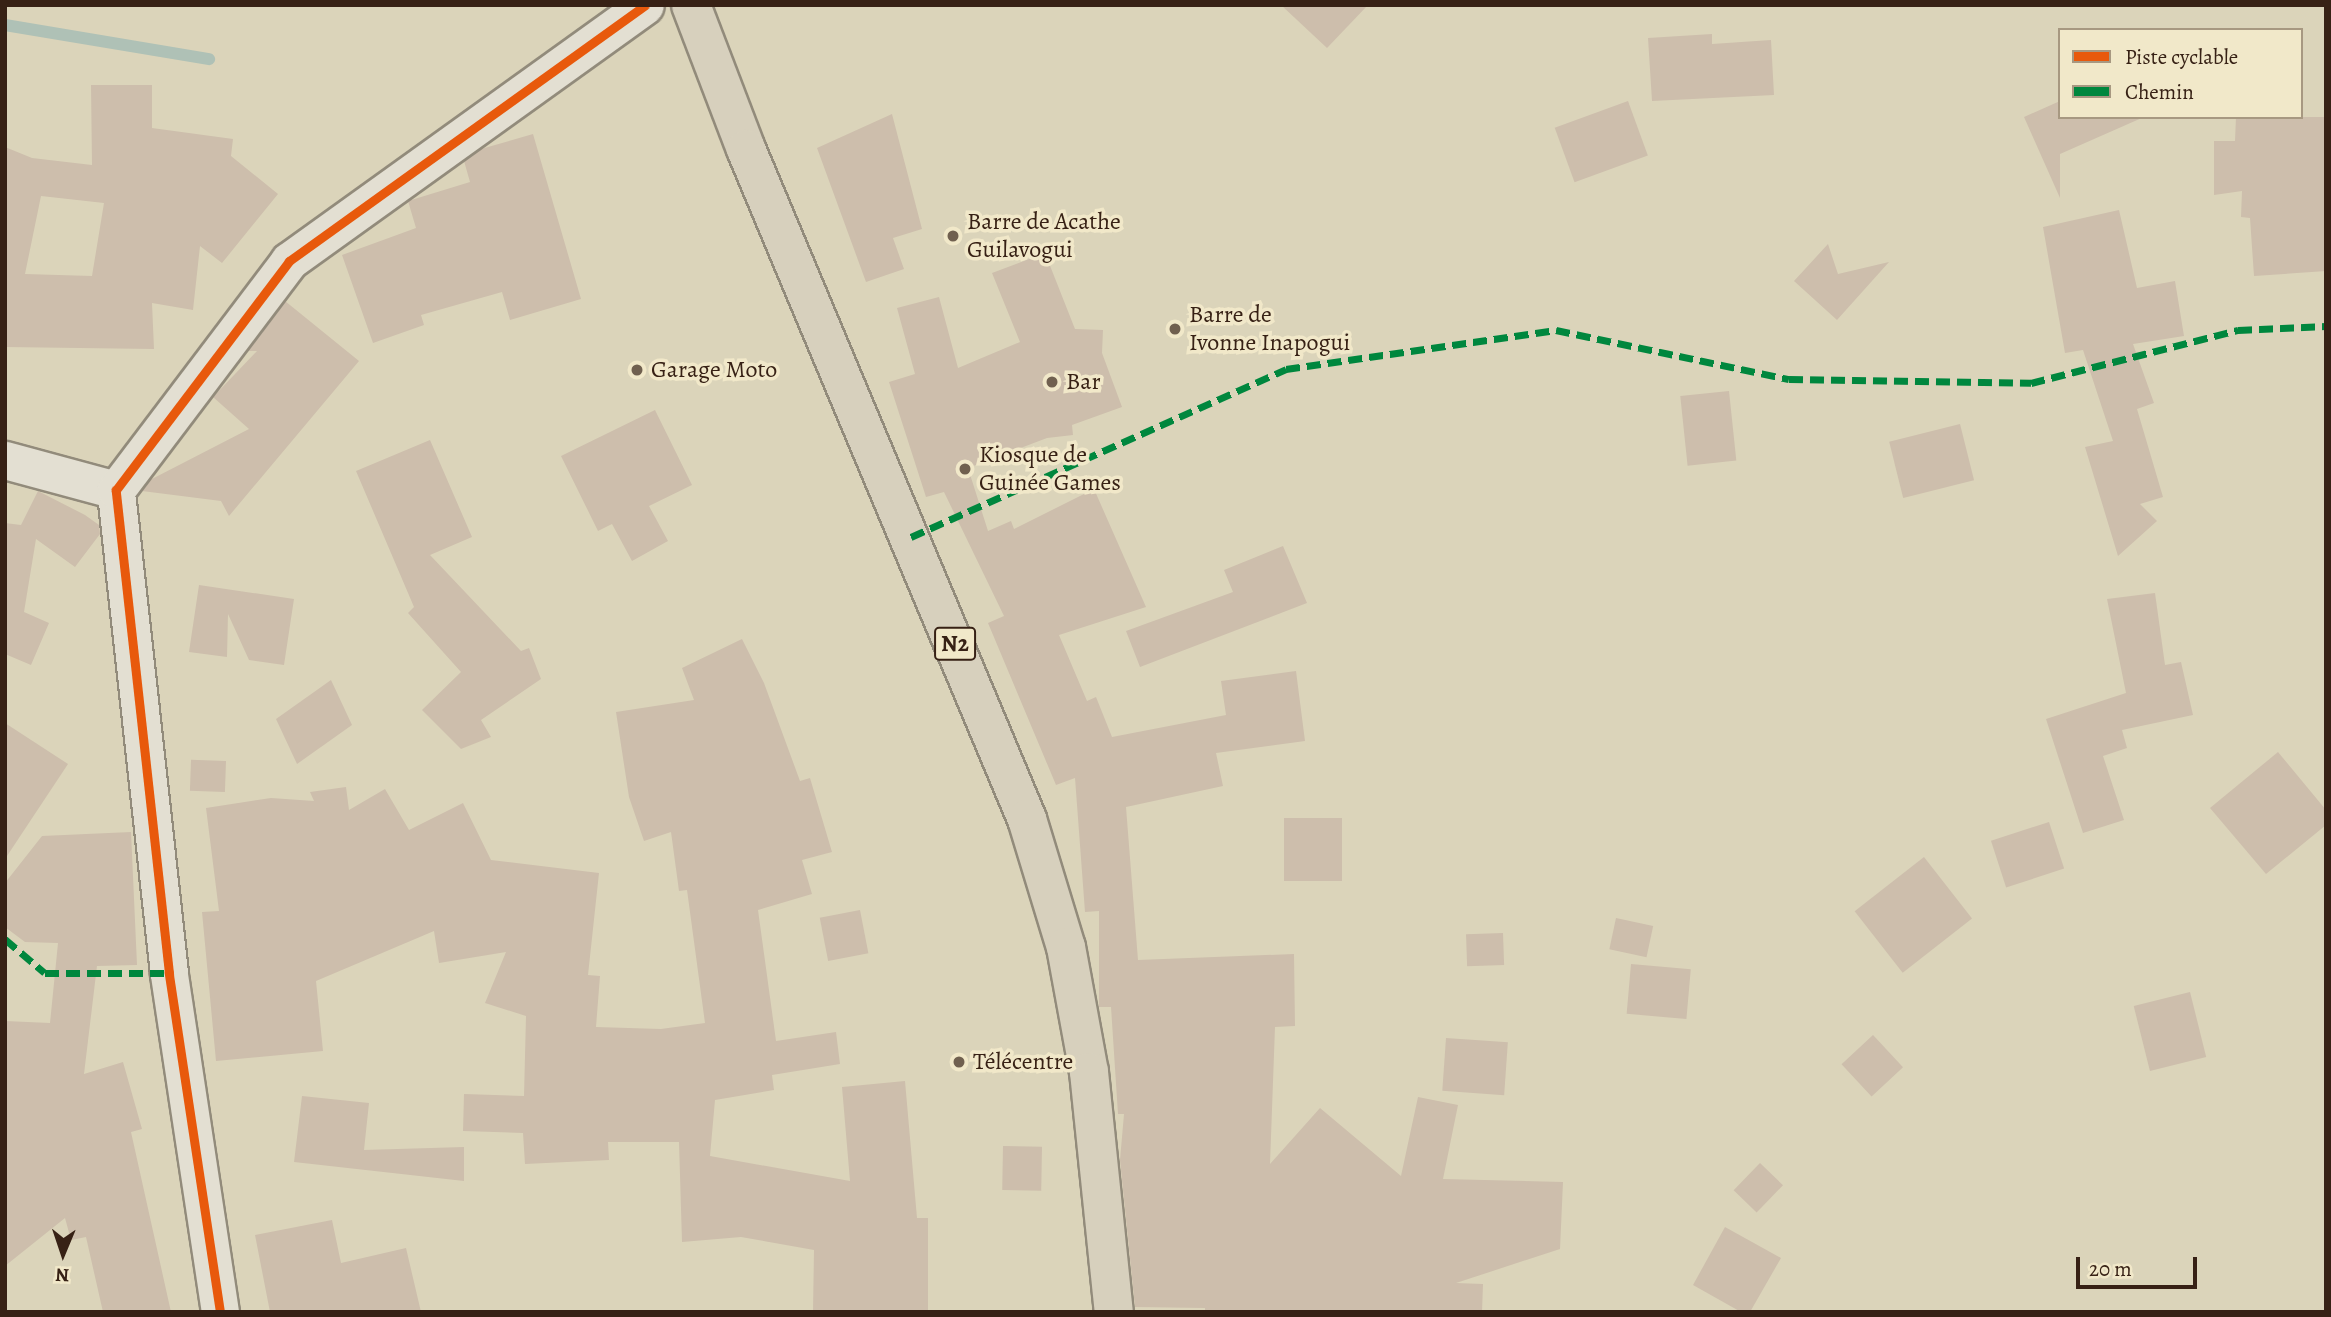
<!DOCTYPE html>
<html>
<head>
<meta charset="utf-8">
<style>
	body { margin:0 }
	#map { position:relative; width:2331px; height:1317px; overflow:hidden; background:#dbd4ba; font-family:Alegreya,serif }
	div>[style] { position:absolute }
	[style*='--x'] { left:calc(var(--x)*1px); top:calc(var(--y)*1px); width:calc(var(--w)*1px); rotate:calc(var(--a)*1deg) }
	.stream>* { height:12px; margin:-6px; padding:0 6px; transform-origin:6px; border-radius:6px; background:#afc1b6 }
	.building>* { inset:0; background:#cdbeac; transform-origin:0 0 }
	.roads { filter:drop-shadow(2px 0 #928b7b) drop-shadow(-2px 0 #928b7b) drop-shadow(0 2px #928b7b) drop-shadow(0 -2px #928b7b) }
	.street>* { height:37px; margin:-18.5px; padding:0 18.5px; transform-origin:18.5px; border-radius:18.5px; background:#e3dfd2 }
	.highway>* { height:38px; margin:-19px; padding:0 19px; transform-origin:19px; border-radius:19px; background:#d7d0bd }
	.quiet>* { height:7px; margin-top:-3.5px; transform-origin:0; background:repeating-linear-gradient(90deg,#00873e 0 14px,transparent 0 21px) }
	.cycleway>* { height:9px; margin:-4.5px; padding:0 4.5px; transform-origin:4.5px; border-radius:4.5px; background:#e8590c }
	.dots>* { width:19px; height:19px; translate:-50% -50%; box-sizing:border-box; border:4px solid #f1e8c9; border-radius:50% }
	span { translate:-50% -50%; white-space:nowrap; text-align:center; line-height:1.15; -webkit-text-stroke:7px #f1e8c9; paint-order:stroke }
	.shield-label span { padding:2px 5px; background:#f1e8c9; border:2px solid; border-radius:5px; -webkit-text-stroke-width:0 }
	.shield-label { font-size:23px; color:#372115; font-weight:700 }
	.poi-label { font-size:24px; color:#372115 }
	.left { translate:0 -50%; text-align:left }
	.frame { position:absolute; inset:0; border:7px solid #372115; pointer-events:none }
	.legend { position:absolute; left:2058px; top:28px; width:245px; height:91px; box-sizing:border-box; background:#f1e8c9; border:2px solid #a79881; margin:0; padding:9px 12px; list-style:none; font-size:21px; color:#372115 }
	.legend li { display:flex; align-items:center; gap:14px; height:35px }
	.legend b { width:35px; border:2px solid #a79881 }
	.north { position:absolute; left:28px; top:1219px; width:70px; height:70px; -webkit-text-stroke:5px #f1e8c9; paint-order:stroke; rotate:182deg; font-size:19px; font-weight:700; line-height:28px; text-align:center; color:#372115 }
	.north::after { content:''; display:block; margin:auto; width:24px; height:32px; background:#372115; clip-path:polygon(50% 0,100% 100%,50% 72%,0 100%) }
	.scale { position:absolute; left:2076px; top:1257px; width:121px; height:32px; box-sizing:border-box; border:4px solid #372115; border-top:0; padding-left:9px; font-size:21px; line-height:24px; white-space:nowrap; color:#372115; -webkit-text-stroke:5px #f1e8c9; paint-order:stroke }
</style>
</head>
<body>
<div id="map">
	<div class="stream">
		<div style="--x:5;--y:25;--w:207;--a:9.5"></div>
	</div>
	<div class="building">
		<div style="clip-path:polygon(1281px 5px,1368px 5px,1327px 48px)"></div>
		<div style="clip-path:polygon(1712px 34px,1712px 44px,1771px 40px,1774px 95px,1652px 101px,1648px 38px)"></div>
		<div style="clip-path:polygon(evenodd,91px 85px,152px 85px,152px 128px,233px 139px,231px 156px,278px 194px,222px 263px,200px 246px,193px 310px,152px 303px,154px 349px,5px 347px,5px 147px,32px 158px,92px 165px,91px 85px,41px 196px,104px 203px,92px 276px,25px 274px,41px 196px)"></div>
		<div style="left:1628px;top:101px;width:58px;height:78px;rotate:70deg"></div>
		<div style="clip-path:polygon(2060px 101px,2060px 117px,2144px 117px,2060px 154px,2060px 198px,2024px 117px)"></div>
		<div style="clip-path:polygon(892px 114px,922px 229px,893px 238px,904px 269px,866px 282px,817px 148px)"></div>
		<div style="clip-path:polygon(2236px 117px,2326px 117px,2326px 271px,2254px 276px,2250px 218px,2241px 217px,2242px 191px,2214px 195px,2214px 141px,2235px 141px)"></div>
		<div style="clip-path:polygon(533px 134px,581px 299px,510px 320px,502px 292px,421px 315px,424px 325px,373px 343px,342px 255px,416px 228px,408px 201px,470px 182px,464px 161px,481px 149px)"></div>
		<div style="clip-path:polygon(2119px 210px,2137px 288px,2175px 281px,2184px 336px,2133px 344px,2154px 403px,2137px 409px,2163px 497px,2140px 504px,2157px 521px,2118px 556px,2085px 447px,2113px 441px,2083px 350px,2065px 353px,2043px 227px)"></div>
		<div style="clip-path:polygon(1828px 244px,1838px 274px,1889px 262px,1837px 320px,1794px 281px)"></div>
		<div style="clip-path:polygon(1045px 253px,1075px 329px,1103px 330px,1102px 353px,1122px 407px,1072px 425px,1073px 435px,1047px 438px,968px 468px,988px 531px,1011px 521px,1014px 529px,1094px 489px,1146px 607px,1059px 635px,1087px 701px,1096px 697px,1112px 737px,1226px 715px,1221px 681px,1296px 671px,1305px 741px,1216px 753px,1223px 786px,1126px 807px,1138px 960px,1294px 954px,1295px 1026px,1275px 1027px,1270px 1164px,1320px 1108px,1401px 1176px,1418px 1097px,1458px 1105px,1443px 1179px,1563px 1182px,1560px 1249px,1456px 1283px,1483px 1284px,1482px 1312px,1205px 1312px,1205px 1308px,1135px 1307px,1120px 1160px,1124px 1114px,1118px 1114px,1111px 1007px,1099px 1007px,1099px 911px,1085px 912px,1075px 778px,1056px 785px,988px 623px,1004px 616px,944px 492px,926px 497px,889px 382px,915px 374px,897px 308px,939px 297px,958px 368px,1020px 342px,992px 273px)"></div>
		<div style="clip-path:polygon(285px 301px,359px 361px,229px 516px,221px 501px,142px 491px,150px 480px,249px 429px,213px 397px,257px 351px,247px 351px)"></div>
		<div style="left:1729px;top:391px;width:70px;height:49px;rotate:84deg"></div>
		<div style="clip-path:polygon(655px 410px,692px 485px,649px 506px,668px 541px,632px 561px,612px 524px,598px 531px,561px 456px)"></div>
		<div style="left:1960px;top:424px;width:58px;height:73px;rotate:76deg"></div>
		<div style="clip-path:polygon(430px 440px,472px 537px,430px 555px,521px 651px,529px 648px,541px 679px,481px 720px,491px 737px,461px 749px,422px 710px,461px 672px,408px 613px,414px 607px,356px 471px)"></div>
		<div style="clip-path:polygon(38px 491px,85px 515px,99px 525px,100px 534px,75px 567px,36px 539px,24px 612px,49px 623px,31px 665px,5px 654px,5px 523px,21px 525px)"></div>
		<div style="clip-path:polygon(1283px 546px,1307px 603px,1140px 667px,1126px 631px,1233px 592px,1224px 570px)"></div>
		<div style="clip-path:polygon(199px 585px,294px 599px,284px 665px,249px 660px,228px 614px,227px 657px,189px 652px)"></div>
		<div style="clip-path:polygon(2155px 593px,2165px 665px,2181px 662px,2193px 715px,2122px 730px,2127px 748px,2103px 756px,2124px 820px,2083px 833px,2046px 719px,2126px 693px,2107px 599px)"></div>
		<div style="clip-path:polygon(742px 639px,764px 683px,800px 781px,810px 778px,832px 852px,802px 860px,812px 894px,758px 910px,776px 1041px,836px 1032px,840px 1064px,772px 1075px,774px 1090px,715px 1100px,710px 1156px,850px 1181px,842px 1087px,905px 1081px,917px 1218px,928px 1218px,928px 1312px,813px 1312px,814px 1250px,741px 1237px,682px 1242px,679px 1142px,608px 1142px,609px 1160px,525px 1164px,523px 1133px,463px 1131px,464px 1094px,524px 1096px,526px 1016px,485px 1003px,506px 952px,439px 963px,434px 931px,316px 981px,323px 1051px,216px 1061px,202px 912px,219px 911px,206px 808px,271px 798px,314px 801px,310px 792px,346px 787px,349px 810px,385px 789px,409px 830px,463px 803px,491px 860px,599px 873px,588px 975px,600px 976px,596px 1027px,661px 1029px,705px 1023px,687px 890px,679px 891px,671px 832px,644px 841px,629px 797px,616px 712px,694px 700px,682px 668px)"></div>
		<div style="clip-path:polygon(331px 680px,352px 725px,297px 764px,276px 719px)"></div>
		<div style="clip-path:polygon(5px 723px,68px 764px,5px 859px)"></div>
		<div style="clip-path:polygon(2278px 752px,2326px 810px,2326px 825px,2266px 874px,2210px 808px)"></div>
		<div style="left:226px;top:761px;width:31px;height:35px;rotate:92deg"></div>
		<div style="left:1284px;top:818px;width:58px;height:63px"></div>
		<div style="left:2049px;top:822px;width:49px;height:61px;rotate:72deg"></div>
		<div style="clip-path:polygon(131px 832px,137px 965px,97px 966px,84px 1074px,123px 1062px,142px 1129px,131px 1132px,171px 1312px,103px 1312px,86px 1237px,71px 1240px,65px 1218px,5px 1266px,5px 1021px,50px 1023px,58px 943px,25px 942px,5px 927px,5px 883px,42px 836px)"></div>
		<div style="left:1924px;top:857px;width:78px;height:88px;rotate:52deg"></div>
		<div style="left:860px;top:910px;width:44px;height:41px;rotate:79deg"></div>
		<div style="left:1616px;top:918px;width:38px;height:32px;rotate:12deg"></div>
		<div style="left:1503px;top:933px;width:32px;height:37px;rotate:88deg"></div>
		<div style="left:1631px;top:964px;width:60px;height:50px;rotate:5deg"></div>
		<div style="left:2190px;top:992px;width:67px;height:58px;rotate:76deg"></div>
		<div style="left:1873px;top:1035px;width:44px;height:43px;rotate:47deg"></div>
		<div style="left:1446px;top:1038px;width:62px;height:53px;rotate:4deg"></div>
		<div style="clip-path:polygon(302px 1096px,369px 1103px,364px 1150px,464px 1147px,464px 1181px,294px 1162px)"></div>
		<div style="left:1003px;top:1146px;width:39px;height:44px;rotate:1deg"></div>
		<div style="left:1760px;top:1163px;width:32px;height:38px;rotate:44deg"></div>
		<div style="clip-path:polygon(332px 1220px,341px 1263px,406px 1248px,421px 1312px,270px 1312px,255px 1235px)"></div>
		<div style="clip-path:polygon(1725px 1227px,1781px 1258px,1750px 1312px,1741px 1312px,1693px 1285px)"></div>
	</div>
	<div class="roads">
		<div class="street">
			<div style="--x:5;--y:460;--w:115;--a:15.1"></div>
			<div style="--x:220;--y:1312;--w:343;--a:-98.6"></div>
			<div style="--x:169;--y:973;--w:486;--a:-96.3"></div>
			<div style="--x:116;--y:490;--w:287;--a:-52.9"></div>
			<div style="--x:289;--y:261;--w:438;--a:-35.7"></div>
		</div>
		<div class="highway">
			<div style="--x:691;--y:5;--w:154;--a:69.1"></div>
			<div style="--x:746;--y:149;--w:727;--a:67.25"></div>
			<div style="--x:1027;--y:819;--w:134;--a:73.1"></div>
			<div style="--x:1066;--y:947;--w:127;--a:79.6"></div>
			<div style="--x:1089;--y:1072;--w:241;--a:84.1"></div>
		</div>
	</div>
	<div class="quiet">
		<div style="--x:911;--y:537;--w:411;--a:-24.1"></div>
		<div style="--x:1286;--y:369;--w:273;--a:-8.2"></div>
		<div style="--x:1556;--y:330;--w:238;--a:11.9"></div>
		<div style="--x:1789;--y:379;--w:242;--a:0.9"></div>
		<div style="--x:2031;--y:383;--w:214;--a:-14.4"></div>
		<div style="--x:2238;--y:330;--w:88;--a:-2.6"></div>
		<div style="--x:5;--y:939;--w:52;--a:40.4"></div>
		<div style="--x:45;--y:973;--w:124;--a:0"></div>
	</div>
	<div class="cycleway">
		<div style="--x:220;--y:1312;--w:343;--a:-98.6"></div>
		<div style="--x:169;--y:973;--w:486;--a:-96.3"></div>
		<div style="--x:116;--y:490;--w:287;--a:-52.9"></div>
		<div style="--x:289;--y:261;--w:438;--a:-35.7"></div>
	</div>
	<div class="dots">
		<div style="left:953px;top:236px;background:#70604f"></div>
		<div style="left:1175px;top:329px;background:#70604f"></div>
		<div style="left:637px;top:370px;background:#70604f"></div>
		<div style="left:1052px;top:382px;background:#70604f"></div>
		<div style="left:965px;top:469px;background:#70604f"></div>
		<div style="left:959px;top:1062px;background:#70604f"></div>
	</div>
	<div class="shield-label">
		<span style="left:955px;top:644px">N2</span>
	</div>
	<div class="poi-label">
		<span class="left" style="left:967px;top:236px">Barre de Acathe<br>Guilavogui</span>
		<span class="left" style="left:1189px;top:329px">Barre de<br>Ivonne Inapogui</span>
		<span class="left" style="left:651px;top:370px">Garage Moto</span>
		<span class="left" style="left:1066px;top:382px">Bar</span>
		<span class="left" style="left:979px;top:469px">Kiosque de<br>Guinée Games</span>
		<span class="left" style="left:973px;top:1062px">Télécentre</span>
	</div>
	<div class="frame"></div>
	<ul class="legend">
	<li><b style="height:9px;background:#e8590c"></b>Piste cyclable</li>
	<li><b style="height:9px;background:#00873e"></b>Chemin</li>
	</ul>
	<div class="north">N</div>
	<div class="scale">20 m</div>
</div>
</body>
</html>
